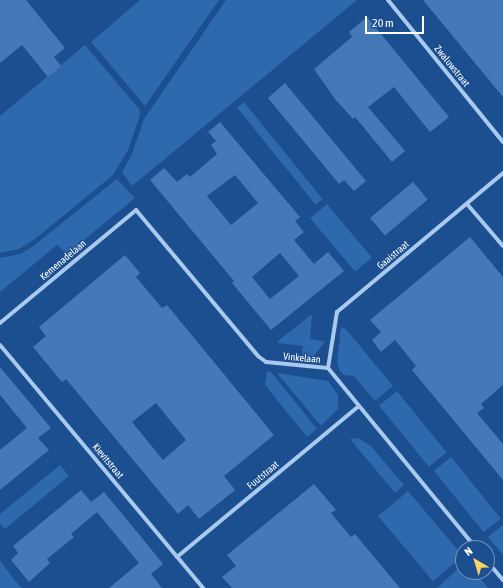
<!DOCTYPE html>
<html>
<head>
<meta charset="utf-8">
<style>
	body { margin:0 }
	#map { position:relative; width:503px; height:588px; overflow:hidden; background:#1b4f8f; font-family:"Asap Condensed",sans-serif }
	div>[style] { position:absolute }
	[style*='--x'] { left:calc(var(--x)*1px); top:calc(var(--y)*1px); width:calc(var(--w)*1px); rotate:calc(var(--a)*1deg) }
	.green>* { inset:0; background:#2e69ad; transform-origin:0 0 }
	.building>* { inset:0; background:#4478b7; transform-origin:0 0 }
	.street>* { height:4px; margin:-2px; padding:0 2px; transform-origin:2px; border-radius:2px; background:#a9c9ee }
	span { translate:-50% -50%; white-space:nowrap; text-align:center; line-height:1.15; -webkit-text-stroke:3px #1b4f8f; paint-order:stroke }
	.street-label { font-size:10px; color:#fff }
	.north { position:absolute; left:455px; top:540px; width:40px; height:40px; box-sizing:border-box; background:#1b4f8f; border:1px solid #7695bc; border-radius:50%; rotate:322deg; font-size:11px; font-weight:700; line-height:16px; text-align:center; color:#fff }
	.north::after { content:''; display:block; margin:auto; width:14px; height:18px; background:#ffd166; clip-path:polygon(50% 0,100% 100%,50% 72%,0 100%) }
	.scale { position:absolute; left:365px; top:16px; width:59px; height:18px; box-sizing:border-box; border:2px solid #fff; border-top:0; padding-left:5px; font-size:12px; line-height:14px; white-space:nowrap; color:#fff; -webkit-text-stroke:3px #1b4f8f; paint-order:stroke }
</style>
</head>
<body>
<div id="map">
	<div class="green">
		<div style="clip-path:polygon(140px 0,219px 0,145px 106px,91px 42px)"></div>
		<div style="clip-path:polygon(226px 0,357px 0,132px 186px,122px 172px,132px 154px,144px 119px)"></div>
		<div style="clip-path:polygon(85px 45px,139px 109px,140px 115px,128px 150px,113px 175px,35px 239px,19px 249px,0 253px,0 116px)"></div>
		<div style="left:244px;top:102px;width:125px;height:9px;rotate:51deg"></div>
		<div style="clip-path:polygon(117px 179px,135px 198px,67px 254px,57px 245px,0 292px,0 258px,20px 254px,32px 247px)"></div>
		<div style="left:327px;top:204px;width:70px;height:22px;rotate:50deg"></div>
		<div style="clip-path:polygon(312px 314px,310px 339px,324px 341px,324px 343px,313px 357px,301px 360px,303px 346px,278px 343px,278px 341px)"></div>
		<div style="clip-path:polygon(341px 327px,346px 329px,393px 386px,375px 401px,354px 376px,344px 375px,340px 371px,337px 362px)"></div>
		<div style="clip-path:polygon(267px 371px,271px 372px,317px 429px,307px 437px,265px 385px)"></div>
		<div style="clip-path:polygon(277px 373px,328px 381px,338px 395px,338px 409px,321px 426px)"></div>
		<div style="left:397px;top:391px;width:79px;height:23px;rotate:51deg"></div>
		<div style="clip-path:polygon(358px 438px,370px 445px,404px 485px,395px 493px,350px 439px)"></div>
		<div style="left:451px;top:457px;width:79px;height:22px;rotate:51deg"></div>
		<div style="clip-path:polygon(60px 465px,69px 476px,5px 529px,0 524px,0 514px)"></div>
		<div style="left:408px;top:491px;width:85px;height:39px;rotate:50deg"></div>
		<div style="clip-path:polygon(503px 525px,503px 555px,488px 537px)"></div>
		<div style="clip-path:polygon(0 561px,18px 584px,22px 588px,0 588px)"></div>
		<div style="clip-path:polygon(463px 564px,463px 572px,475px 572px,488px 588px,437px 588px)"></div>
	</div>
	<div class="building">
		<div style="clip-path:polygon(0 0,26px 0,65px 48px,54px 57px,61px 66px,48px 77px,22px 45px,0 63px)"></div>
		<div style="clip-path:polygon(423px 0,503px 0,503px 97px,470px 57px)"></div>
		<div style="clip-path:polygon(367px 17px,449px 117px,430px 132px,394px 87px,368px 107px,405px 151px,392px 162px,355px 117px,353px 119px,335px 99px,314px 69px,352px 37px,349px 32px)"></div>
		<div style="clip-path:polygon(285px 83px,366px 181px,354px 191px,344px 180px,339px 184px,268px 98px)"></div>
		<div style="clip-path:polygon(evenodd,220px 122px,300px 217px,295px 221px,304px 232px,294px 240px,314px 264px,328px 252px,344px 271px,271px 330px,232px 283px,234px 281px,150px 180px,164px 168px,177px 182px,187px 174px,190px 177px,217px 154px,211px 145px,216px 141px,208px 132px,220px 122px,235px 175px,258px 203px,231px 225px,207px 196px,235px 175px,220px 122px,280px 253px,299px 276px,270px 299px,252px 277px,280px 253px)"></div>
		<div style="left:413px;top:182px;width:23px;height:56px;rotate:50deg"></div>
		<div style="clip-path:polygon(470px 237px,503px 277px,503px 385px,481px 404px,484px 408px,477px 413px,503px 444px,503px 480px,412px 370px,416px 366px,395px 340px,381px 352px,372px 340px,381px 332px,370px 320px)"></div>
		<div style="clip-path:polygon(evenodd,125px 255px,140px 273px,136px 277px,162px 308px,167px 305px,274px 435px,224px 476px,235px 490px,199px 519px,188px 505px,178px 514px,66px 379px,62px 382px,33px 347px,46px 336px,39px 327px,125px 255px,156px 403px,186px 440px,163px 460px,132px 422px,156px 403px)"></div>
		<div style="clip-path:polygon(0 367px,51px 428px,38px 438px,49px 450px,0 490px,0 450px,27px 428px,0 395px)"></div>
		<div style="clip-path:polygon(314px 484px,336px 510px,331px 513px,351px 537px,355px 534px,400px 588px,232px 588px,222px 577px,236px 566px,227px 555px)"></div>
		<div style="clip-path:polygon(81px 490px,91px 502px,104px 492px,142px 538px,163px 564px,151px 574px,162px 588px,109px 588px,139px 563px,97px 512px,71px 534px,74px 537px,47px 559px,50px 563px,29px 582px,11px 560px,18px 553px,13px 546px)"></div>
	</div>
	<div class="street">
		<div style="--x:388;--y:0;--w:183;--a:51"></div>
		<div style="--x:467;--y:204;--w:55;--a:49.4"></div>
		<div style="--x:0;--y:323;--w:177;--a:-39.7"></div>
		<div style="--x:136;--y:210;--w:190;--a:50.1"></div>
		<div style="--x:258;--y:356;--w:10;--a:37"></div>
		<div style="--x:266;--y:362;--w:62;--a:5.5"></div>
		<div style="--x:328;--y:368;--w:233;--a:50.6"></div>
		<div style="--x:0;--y:345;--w:317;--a:50.1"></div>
		<div style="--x:328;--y:368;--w:57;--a:-80.9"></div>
		<div style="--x:337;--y:312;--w:217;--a:-39.9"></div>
		<div style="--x:177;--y:557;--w:236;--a:-39.7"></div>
		<div style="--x:487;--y:561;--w:25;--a:50"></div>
	</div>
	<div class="street-label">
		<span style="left:452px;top:66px;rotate:51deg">Zwaluwstraat</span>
		<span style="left:393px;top:255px;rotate:-40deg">Gaaistraat</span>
		<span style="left:63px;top:260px;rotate:-40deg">Kemenadelaan</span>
		<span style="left:302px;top:358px;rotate:5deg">Vinkelaan</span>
		<span style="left:108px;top:461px;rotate:50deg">Kievitstraat</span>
		<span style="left:263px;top:475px;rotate:-40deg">Fuutstraat</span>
	</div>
	<div class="north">N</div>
	<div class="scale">20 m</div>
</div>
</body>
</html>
